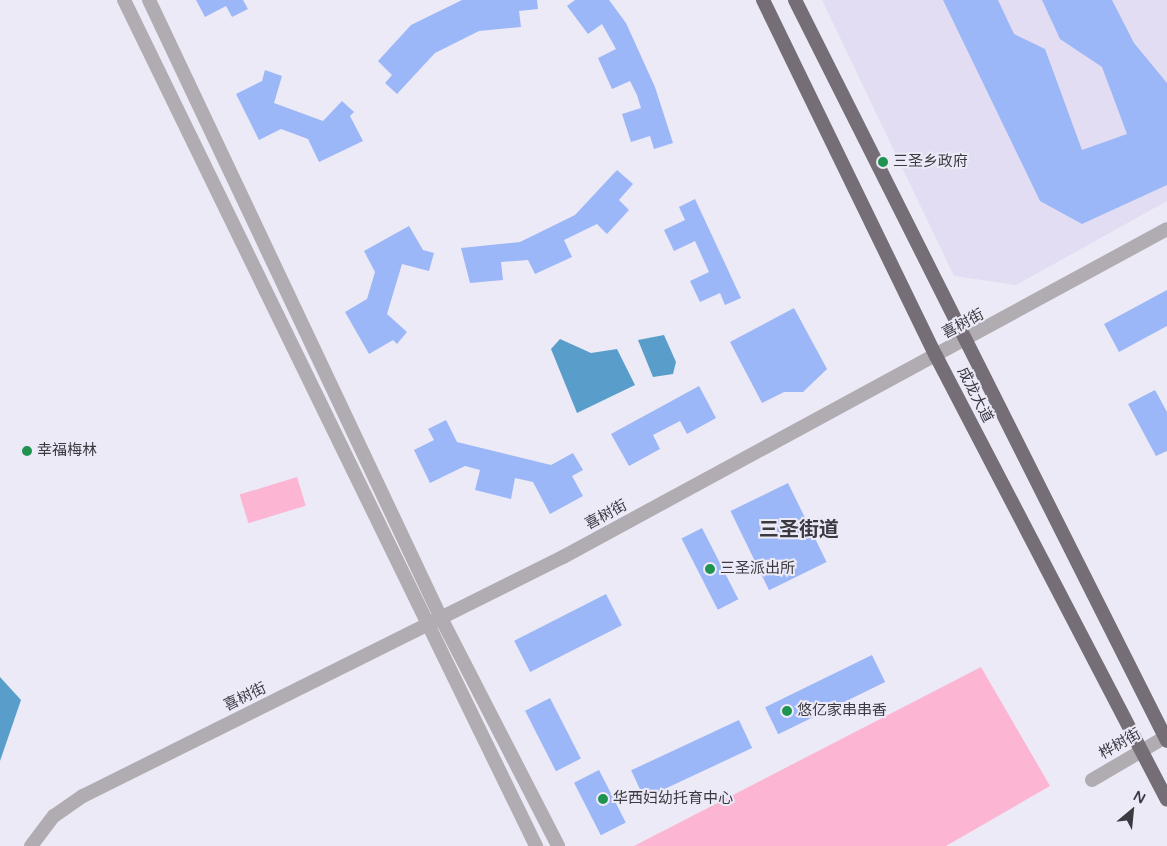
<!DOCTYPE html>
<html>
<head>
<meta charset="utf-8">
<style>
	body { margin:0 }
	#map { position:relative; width:1167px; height:846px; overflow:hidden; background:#eceaf7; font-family:"Varela Round","Noto Sans SC",sans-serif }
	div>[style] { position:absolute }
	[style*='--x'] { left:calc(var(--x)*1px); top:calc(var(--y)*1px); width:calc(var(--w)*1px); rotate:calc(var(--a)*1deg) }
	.built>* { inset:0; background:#e2ddf2 }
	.green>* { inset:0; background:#fcb5d2; transform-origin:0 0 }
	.water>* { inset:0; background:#599eca }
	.building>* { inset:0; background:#9cb7f7; transform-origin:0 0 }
	.minor>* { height:14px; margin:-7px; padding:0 7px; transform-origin:7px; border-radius:7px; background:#b1acb1 }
	.tertiary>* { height:14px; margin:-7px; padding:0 7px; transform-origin:7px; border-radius:7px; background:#b1acb1 }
	.trunk>* { height:14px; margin:-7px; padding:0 7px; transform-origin:7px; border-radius:7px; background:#766e76 }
	.dots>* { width:14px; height:14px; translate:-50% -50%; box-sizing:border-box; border:2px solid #eceaf7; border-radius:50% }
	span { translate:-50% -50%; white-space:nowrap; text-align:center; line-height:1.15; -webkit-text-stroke:4px #eceaf7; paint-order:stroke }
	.poi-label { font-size:15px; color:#3b3a40 }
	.left { translate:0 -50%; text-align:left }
	.street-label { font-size:15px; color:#3b3a40 }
	.district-label { font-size:20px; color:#3b3a40; font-weight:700 }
	.north { position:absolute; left:1107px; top:786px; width:50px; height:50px; -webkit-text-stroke:4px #eceaf7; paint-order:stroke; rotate:28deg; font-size:14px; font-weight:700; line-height:20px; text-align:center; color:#3b3a40 }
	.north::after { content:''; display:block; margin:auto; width:18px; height:22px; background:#3b3a40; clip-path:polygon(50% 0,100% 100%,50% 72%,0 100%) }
</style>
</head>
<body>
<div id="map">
	<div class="built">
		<div style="clip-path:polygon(822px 0,1167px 0,1167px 201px,1016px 285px,954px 276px)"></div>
	</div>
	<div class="green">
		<div style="left:297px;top:477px;width:30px;height:60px;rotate:73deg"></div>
		<div style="clip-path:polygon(981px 667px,1050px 786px,946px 846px,634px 846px)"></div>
	</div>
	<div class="water">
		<div style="clip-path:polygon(664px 335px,676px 362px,673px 374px,653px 377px,638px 340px)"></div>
		<div style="clip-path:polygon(560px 339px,591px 353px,617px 349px,635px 385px,577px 413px,551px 349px)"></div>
		<div style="clip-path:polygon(0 677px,21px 700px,0 761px)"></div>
	</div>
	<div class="building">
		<div style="clip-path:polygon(196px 0,243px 0,248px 9px,232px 17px,226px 6px,205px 17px)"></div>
		<div style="clip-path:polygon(462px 0,537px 0,538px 9px,519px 11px,521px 27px,479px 31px,435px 53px,397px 94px,385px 83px,392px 75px,378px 61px,411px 25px)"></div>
		<div style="clip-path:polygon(575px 0,609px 0,626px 23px,655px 87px,673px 143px,654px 149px,650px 136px,631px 142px,622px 114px,641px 108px,637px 95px,630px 81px,612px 89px,598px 58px,616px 49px,602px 24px,588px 34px,567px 6px)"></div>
		<div style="clip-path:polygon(943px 0,998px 0,1014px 34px,1045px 49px,1082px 150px,1127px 134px,1102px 67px,1060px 39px,1042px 0,1112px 0,1134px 43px,1167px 83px,1167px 185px,1082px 224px,1040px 201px)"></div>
		<div style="clip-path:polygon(265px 70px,282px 76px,274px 103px,323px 121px,342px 101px,354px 112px,350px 116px,363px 141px,319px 162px,308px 139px,281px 129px,259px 140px,236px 94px,262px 81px)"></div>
		<div style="clip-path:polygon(617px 170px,633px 184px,619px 200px,629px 210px,607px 234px,597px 224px,564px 240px,572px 257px,535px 274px,528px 260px,501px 262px,503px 280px,470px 283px,461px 248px,520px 242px,575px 215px)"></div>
		<div style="clip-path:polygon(695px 199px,741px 298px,725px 305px,720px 293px,700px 302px,690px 281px,709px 272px,695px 241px,674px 251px,664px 230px,685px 220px,679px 207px)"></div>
		<div style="clip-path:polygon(409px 226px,423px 250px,434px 253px,429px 271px,402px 264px,387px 314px,407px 332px,397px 344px,393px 340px,369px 354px,345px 312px,367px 299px,375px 272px,364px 251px)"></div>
		<div style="clip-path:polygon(1167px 290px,1167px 326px,1119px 352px,1104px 324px)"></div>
		<div style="clip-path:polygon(794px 308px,827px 369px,803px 392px,784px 392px,762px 403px,730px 342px)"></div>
		<div style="clip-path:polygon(699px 386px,716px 418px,687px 434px,680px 421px,653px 435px,660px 449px,629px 466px,611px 434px)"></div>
		<div style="clip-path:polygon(1155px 390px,1167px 412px,1167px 451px,1156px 456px,1128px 404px)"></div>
		<div style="clip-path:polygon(446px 420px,457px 442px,551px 465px,573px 453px,583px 470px,572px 476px,583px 496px,550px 514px,533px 482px,515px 478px,511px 499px,475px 490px,480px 470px,465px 466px,430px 483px,414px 450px,434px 440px,428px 429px)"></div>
		<div style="left:788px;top:483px;width:88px;height:64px;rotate:64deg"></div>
		<div style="left:702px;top:528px;width:80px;height:23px;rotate:63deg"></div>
		<div style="left:606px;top:594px;width:35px;height:103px;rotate:63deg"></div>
		<div style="left:872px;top:655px;width:30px;height:119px;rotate:64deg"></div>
		<div style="left:550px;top:698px;width:68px;height:28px;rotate:63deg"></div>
		<div style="left:739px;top:720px;width:31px;height:119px;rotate:65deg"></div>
		<div style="left:599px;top:770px;width:59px;height:28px;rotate:63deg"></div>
	</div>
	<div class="minor">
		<div style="--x:1092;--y:780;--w:87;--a:-30.4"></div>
		<div style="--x:31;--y:846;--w:38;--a:-53"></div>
		<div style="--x:54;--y:816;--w:35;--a:-35"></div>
		<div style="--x:83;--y:796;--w:536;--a:-26.47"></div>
		<div style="--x:563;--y:557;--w:687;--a:-28.5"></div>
	</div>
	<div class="tertiary">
		<div style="--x:124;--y:0;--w:941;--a:64.03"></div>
		<div style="--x:149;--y:0;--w:684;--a:64.71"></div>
		<div style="--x:441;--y:618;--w:256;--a:62.8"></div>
	</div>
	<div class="trunk">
		<div style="--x:763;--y:0;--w:396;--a:64.1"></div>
		<div style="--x:936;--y:356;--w:500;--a:62.51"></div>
		<div style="--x:795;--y:0;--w:829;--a:63.34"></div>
	</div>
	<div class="dots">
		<div style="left:883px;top:162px;background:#1e9450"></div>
		<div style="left:27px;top:451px;background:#1e9450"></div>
		<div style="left:710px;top:569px;background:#1e9450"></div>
		<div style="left:787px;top:711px;background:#1e9450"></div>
		<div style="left:603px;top:799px;background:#1e9450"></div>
	</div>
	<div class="poi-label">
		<span class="left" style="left:893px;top:162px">三圣乡政府</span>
		<span class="left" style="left:37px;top:451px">幸福梅林</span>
		<span class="left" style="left:720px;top:569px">三圣派出所</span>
		<span class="left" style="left:797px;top:711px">悠亿家串串香</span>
		<span class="left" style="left:613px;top:799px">华西妇幼托育中心</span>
	</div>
	<div class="street-label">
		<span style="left:963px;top:324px;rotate:-28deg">喜树街</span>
		<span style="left:975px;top:395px;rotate:63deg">成龙大道</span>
		<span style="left:606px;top:515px;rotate:-28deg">喜树街</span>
		<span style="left:245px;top:697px;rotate:-26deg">喜树街</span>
		<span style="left:1120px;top:744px;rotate:-30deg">桦树街</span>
	</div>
	<div class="district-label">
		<span style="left:799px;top:530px">三圣街道</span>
	</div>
	<div class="north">N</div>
</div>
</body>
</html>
